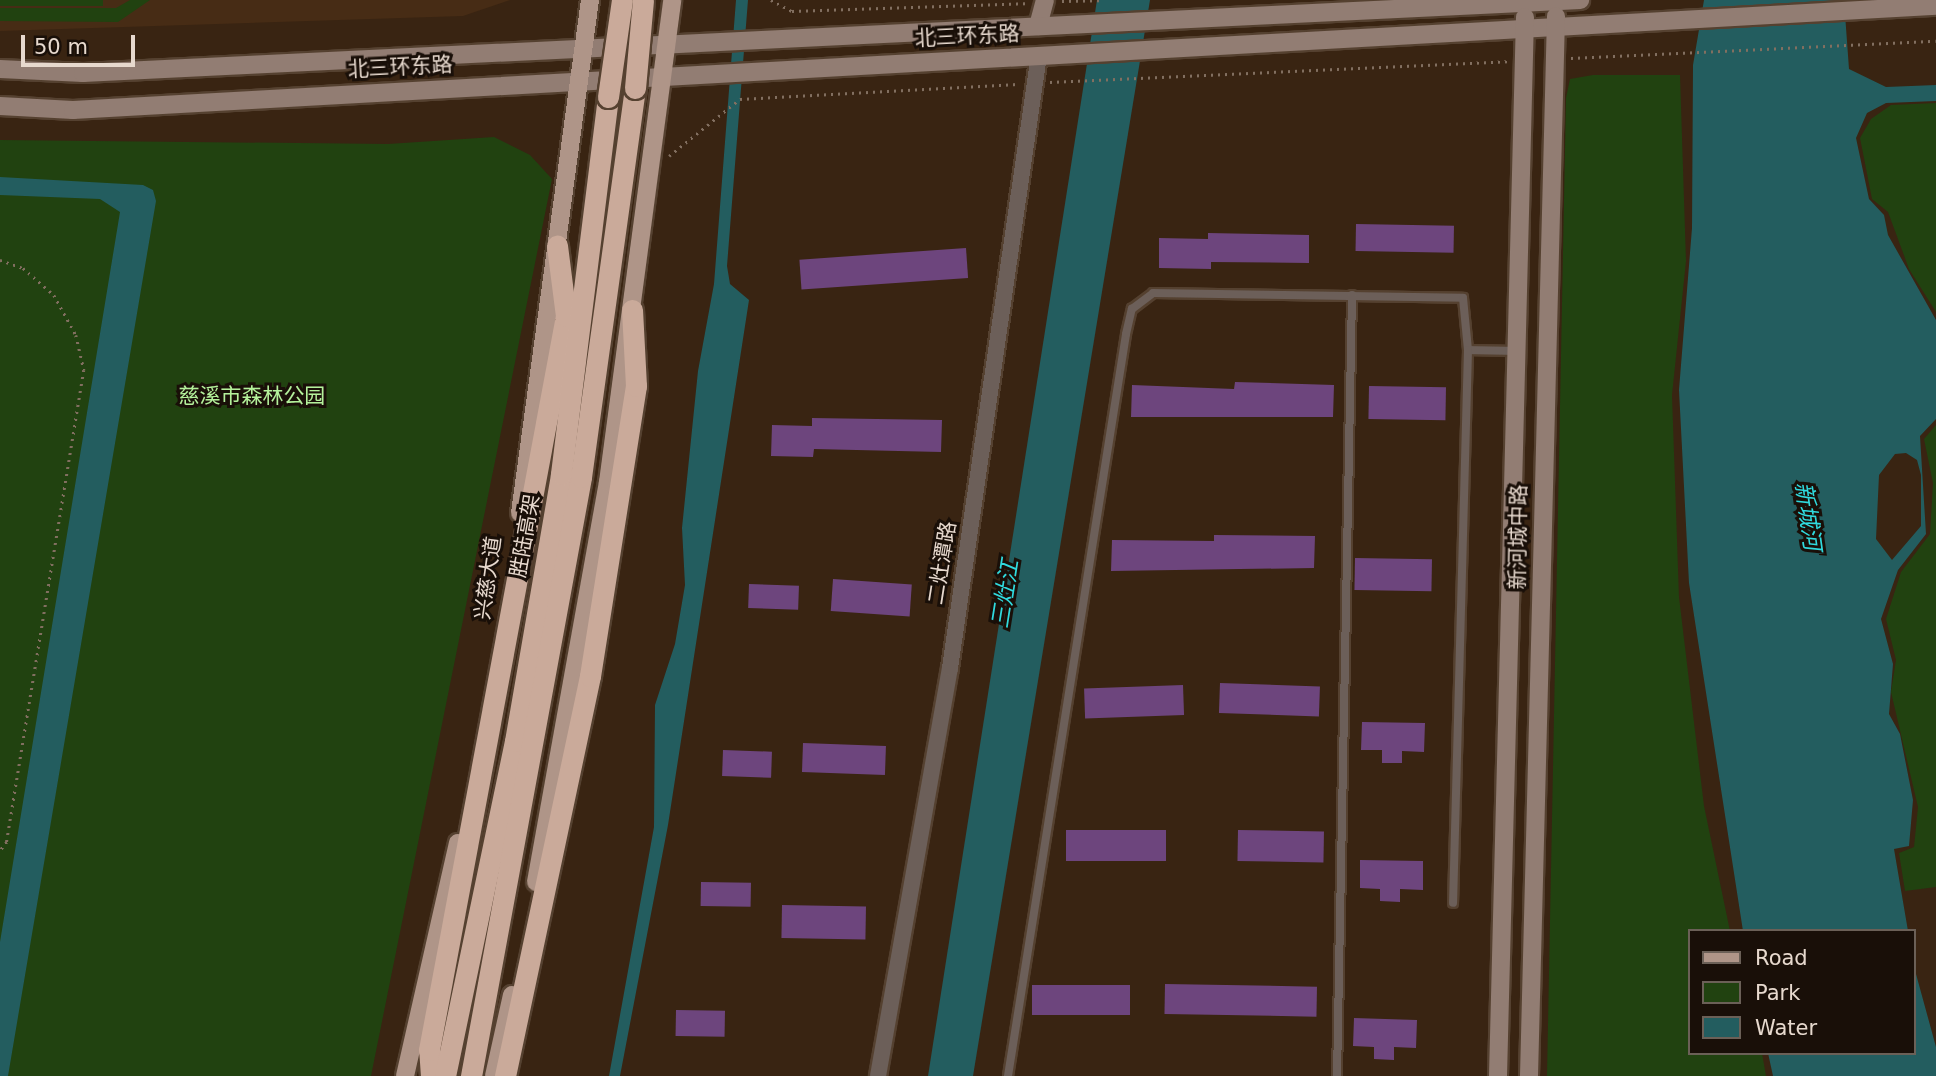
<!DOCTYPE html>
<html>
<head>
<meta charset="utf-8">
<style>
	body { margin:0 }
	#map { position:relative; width:1936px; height:1076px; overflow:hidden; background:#392412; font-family:"DejaVu Sans","Noto Sans SC",sans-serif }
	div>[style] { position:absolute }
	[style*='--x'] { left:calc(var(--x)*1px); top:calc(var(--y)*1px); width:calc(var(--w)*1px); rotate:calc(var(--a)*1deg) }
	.built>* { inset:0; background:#472c15 }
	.green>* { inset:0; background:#214210; transform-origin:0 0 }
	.water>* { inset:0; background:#235d5f }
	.building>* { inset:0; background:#6d457d; transform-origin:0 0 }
	.path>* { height:2.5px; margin-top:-1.25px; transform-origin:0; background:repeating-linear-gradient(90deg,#826f60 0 2px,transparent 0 7px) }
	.roads { filter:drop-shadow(2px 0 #554130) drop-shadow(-2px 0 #554130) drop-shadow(0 2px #554130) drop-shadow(0 -2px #554130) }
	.lane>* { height:8px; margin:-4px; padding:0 4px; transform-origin:4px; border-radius:4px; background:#6c5f59 }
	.street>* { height:16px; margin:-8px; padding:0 8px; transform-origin:8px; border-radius:8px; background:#6c5f59 }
	.secondary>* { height:18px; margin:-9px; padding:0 9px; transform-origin:9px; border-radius:9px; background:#927d73 }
	.primary>* { height:18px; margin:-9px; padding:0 9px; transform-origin:9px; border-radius:9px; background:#af9588 }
	.highway>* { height:21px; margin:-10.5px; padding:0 10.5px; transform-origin:10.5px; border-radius:10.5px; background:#caaa9a }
	.bridges { filter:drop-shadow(2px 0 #554130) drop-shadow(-2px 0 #554130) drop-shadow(0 2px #554130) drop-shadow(0 -2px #554130) }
	.highway-bridge>* { height:21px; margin:-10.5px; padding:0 10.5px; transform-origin:10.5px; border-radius:10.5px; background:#caaa9a }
	span { translate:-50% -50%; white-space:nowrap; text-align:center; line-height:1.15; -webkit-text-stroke:6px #190f08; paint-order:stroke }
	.street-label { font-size:21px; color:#e7d9ce }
	.park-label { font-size:21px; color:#b4f19b }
	.water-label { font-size:23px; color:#30dade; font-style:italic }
	.legend { position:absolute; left:1688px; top:929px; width:228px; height:126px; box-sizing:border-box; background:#190f08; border:2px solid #6b6057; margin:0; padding:9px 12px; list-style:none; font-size:21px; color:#e7d9ce }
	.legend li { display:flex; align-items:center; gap:14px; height:35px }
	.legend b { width:35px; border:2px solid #6b6057 }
	.scale { position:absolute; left:21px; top:35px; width:114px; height:32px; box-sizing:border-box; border:4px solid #e7d9ce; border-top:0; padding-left:9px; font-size:21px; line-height:24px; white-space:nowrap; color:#e7d9ce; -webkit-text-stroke:5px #190f08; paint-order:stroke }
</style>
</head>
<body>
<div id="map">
	<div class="built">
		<div style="clip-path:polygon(0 0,510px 0,463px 16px,0 31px)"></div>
	</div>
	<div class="green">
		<div style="left:0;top:0;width:103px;height:6px"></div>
		<div style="clip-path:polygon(130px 0,150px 0,118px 22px,0 21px,0 8px,116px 8px)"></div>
		<div style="clip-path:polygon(1593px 75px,1680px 75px,1686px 261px,1672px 395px,1679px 597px,1704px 806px,1730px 931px,1689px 931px,1689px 1053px,1762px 1053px,1766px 1076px,1547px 1076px,1566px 98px,1570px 79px)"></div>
		<div style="clip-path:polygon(1936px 103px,1936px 312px,1909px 269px,1888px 212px,1872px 199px,1860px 138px,1871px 119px,1891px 105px)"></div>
		<div style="clip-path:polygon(494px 137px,530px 155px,552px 179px,371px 1076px,0 1076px,0 140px,388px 144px)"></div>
		<div style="clip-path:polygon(1936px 425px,1936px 887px,1905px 891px,1899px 853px,1914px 847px,1918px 807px,1891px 692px,1896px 660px,1886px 619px,1901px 572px,1930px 534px,1933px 483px,1924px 439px)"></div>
	</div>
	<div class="water">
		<div style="clip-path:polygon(736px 0,748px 0,727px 266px,730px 284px,749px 300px,668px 825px,620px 1076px,609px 1076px,654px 827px,655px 705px,675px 644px,685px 585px,682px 528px,698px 371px,714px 284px)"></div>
		<div style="clip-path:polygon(1097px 0,1150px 0,973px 1076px,928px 1076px)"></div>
		<div style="clip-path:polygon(evenodd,1704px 0,1844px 0,1849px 69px,1886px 87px,1936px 85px,1936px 101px,1886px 103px,1867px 113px,1856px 138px,1869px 199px,1884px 215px,1888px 235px,1936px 320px,1936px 419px,1920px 436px,1926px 534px,1898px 570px,1881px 619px,1893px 664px,1889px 714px,1900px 734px,1913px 800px,1909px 846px,1894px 849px,1908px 931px,1743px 931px,1689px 583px,1679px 390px,1692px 228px,1693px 65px,1704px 0,1906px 453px,1917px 460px,1921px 475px,1921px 526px,1892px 560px,1876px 539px,1879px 475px,1895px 454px,1906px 453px)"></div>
		<div style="clip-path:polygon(0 177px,143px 185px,153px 190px,156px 201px,8px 1076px,0 1076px,0 942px,120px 212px,100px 199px,0 195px)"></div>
		<div style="clip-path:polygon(1913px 963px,1936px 1047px,1936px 1076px,1773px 1076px,1768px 1053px,1913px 1053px)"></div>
	</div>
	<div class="building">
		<div style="left:1356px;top:224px;width:98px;height:27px;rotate:1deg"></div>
		<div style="clip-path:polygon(1208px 233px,1309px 235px,1309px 263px,1211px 262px,1211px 269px,1159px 268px,1159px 238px,1208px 239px)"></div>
		<div style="left:966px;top:248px;width:30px;height:167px;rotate:86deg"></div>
		<div style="clip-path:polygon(1235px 382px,1334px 385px,1333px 417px,1131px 417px,1132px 385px,1234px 389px)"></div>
		<div style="left:1369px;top:386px;width:77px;height:33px;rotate:1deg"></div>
		<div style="clip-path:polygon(812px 418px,942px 420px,941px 452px,814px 449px,813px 457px,771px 456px,772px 425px,812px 426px)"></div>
		<div style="clip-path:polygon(1214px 535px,1315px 536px,1314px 568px,1111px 571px,1112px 540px,1214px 541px)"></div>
		<div style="left:1355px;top:558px;width:77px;height:32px;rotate:1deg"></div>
		<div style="left:833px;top:579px;width:79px;height:32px;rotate:4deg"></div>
		<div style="left:749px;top:584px;width:50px;height:24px;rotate:2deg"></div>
		<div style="left:1220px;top:683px;width:100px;height:30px;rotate:2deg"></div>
		<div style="left:1183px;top:685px;width:30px;height:99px;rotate:88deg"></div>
		<div style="clip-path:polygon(1362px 722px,1425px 723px,1424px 752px,1402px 751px,1402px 763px,1382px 763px,1382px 750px,1361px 750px)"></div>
		<div style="left:803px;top:743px;width:83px;height:29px;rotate:2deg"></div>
		<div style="left:723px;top:750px;width:49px;height:26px;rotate:2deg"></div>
		<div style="left:1166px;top:830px;width:31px;height:100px;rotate:90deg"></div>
		<div style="left:1238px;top:830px;width:86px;height:31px;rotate:1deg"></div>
		<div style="clip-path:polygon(1360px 860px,1423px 861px,1423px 890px,1400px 889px,1400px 902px,1380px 901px,1380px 889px,1360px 888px)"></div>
		<div style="left:701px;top:882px;width:50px;height:24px;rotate:1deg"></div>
		<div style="left:782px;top:905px;width:84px;height:33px;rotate:1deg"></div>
		<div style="left:1165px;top:984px;width:152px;height:30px;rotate:1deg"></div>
		<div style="left:1032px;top:985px;width:98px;height:30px"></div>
		<div style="left:676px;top:1010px;width:49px;height:26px;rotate:1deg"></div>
		<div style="clip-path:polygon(1354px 1018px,1417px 1020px,1416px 1048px,1394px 1047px,1394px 1060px,1374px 1059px,1374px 1047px,1353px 1046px)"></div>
	</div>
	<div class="path">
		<div style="--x:771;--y:0;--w:24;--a:28"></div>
		<div style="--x:792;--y:11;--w:235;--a:-1.9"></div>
		<div style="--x:1062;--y:1;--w:39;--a:-1"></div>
		<div style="--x:1571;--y:58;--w:365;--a:-2.7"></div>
		<div style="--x:1050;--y:82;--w:459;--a:-2.6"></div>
		<div style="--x:669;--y:156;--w:91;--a:-38.8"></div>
		<div style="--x:740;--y:99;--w:279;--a:-3.1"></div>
		<div style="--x:0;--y:260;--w:24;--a:19"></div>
		<div style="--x:23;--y:268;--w:41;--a:41.1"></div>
		<div style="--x:54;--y:295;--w:46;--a:61.2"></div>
		<div style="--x:76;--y:335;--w:36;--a:77"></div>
		<div style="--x:84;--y:370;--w:478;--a:99.3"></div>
		<div style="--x:7;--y:842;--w:11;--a:128"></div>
	</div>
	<div class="roads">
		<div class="lane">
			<div style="--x:1468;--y:350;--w:47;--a:1.2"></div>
			<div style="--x:1008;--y:1076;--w:751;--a:-80.96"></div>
			<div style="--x:1126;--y:334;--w:26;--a:-77"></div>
			<div style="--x:1132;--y:309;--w:26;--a:-37"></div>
			<div style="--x:1153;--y:293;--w:310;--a:0.9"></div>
			<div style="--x:1463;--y:298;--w:52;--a:84.5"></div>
			<div style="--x:1468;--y:350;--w:553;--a:91.55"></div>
			<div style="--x:1337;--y:1076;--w:781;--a:-88.9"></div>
		</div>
		<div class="street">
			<div style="--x:878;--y:1076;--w:414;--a:-80"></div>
			<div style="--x:950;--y:668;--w:619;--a:-81.74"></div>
		</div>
		<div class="secondary">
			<div style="--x:1038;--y:26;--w:27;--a:-75"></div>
			<div style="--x:0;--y:69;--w:83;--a:2.8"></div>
			<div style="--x:83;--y:73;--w:1499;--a:-2.79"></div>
			<div style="--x:0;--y:106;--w:73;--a:3.1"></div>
			<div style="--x:73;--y:110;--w:1866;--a:-3.2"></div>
			<div style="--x:1498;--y:1076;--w:1059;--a:-88.54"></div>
			<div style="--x:1529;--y:1076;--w:1060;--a:-88.54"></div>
		</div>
		<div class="primary">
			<div style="--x:520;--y:513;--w:518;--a:-82.23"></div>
			<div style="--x:536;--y:882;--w:406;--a:-79.8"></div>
			<div style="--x:608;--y:482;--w:486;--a:-82.4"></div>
			<div style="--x:405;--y:1076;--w:239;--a:-77.2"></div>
			<div style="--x:494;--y:1076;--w:83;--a:-77.5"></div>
		</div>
		<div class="highway">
			<div style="--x:431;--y:1076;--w:26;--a:-94"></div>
			<div style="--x:429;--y:1050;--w:747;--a:-79.43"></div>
			<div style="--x:566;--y:316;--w:71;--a:-97.3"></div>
			<div style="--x:445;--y:1076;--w:342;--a:-78.2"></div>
			<div style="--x:515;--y:741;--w:271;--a:-80.2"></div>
			<div style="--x:561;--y:474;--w:380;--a:-82.9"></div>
			<div style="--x:471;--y:1076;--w:609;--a:-79.59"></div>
			<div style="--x:581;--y:477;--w:393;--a:-82.1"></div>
			<div style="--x:505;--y:1076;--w:409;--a:-78"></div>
			<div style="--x:590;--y:676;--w:294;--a:-81"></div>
			<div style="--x:636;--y:386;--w:76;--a:-93"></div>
		</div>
	</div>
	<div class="bridges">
		<div class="highway-bridge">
			<div style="--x:635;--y:88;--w:88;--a:-84.8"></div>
			<div style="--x:608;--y:97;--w:98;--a:-81.8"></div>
		</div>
	</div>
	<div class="street-label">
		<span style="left:967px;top:36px;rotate:-3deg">北三环东路</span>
		<span style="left:400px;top:67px;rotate:-3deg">北三环东路</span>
		<span style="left:525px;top:536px;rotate:-80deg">胜陆高架</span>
		<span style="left:1518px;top:537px;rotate:-89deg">新河城中路</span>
		<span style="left:942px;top:563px;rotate:-81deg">二灶潭路</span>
		<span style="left:488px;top:578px;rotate:-82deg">兴慈大道</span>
	</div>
	<div class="park-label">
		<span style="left:252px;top:396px">慈溪市森林公园</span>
	</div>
	<div class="water-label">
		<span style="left:1808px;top:516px;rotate:82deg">新城河</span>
		<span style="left:1005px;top:594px;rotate:-81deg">三灶江</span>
	</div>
	<ul class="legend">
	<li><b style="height:9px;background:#af9588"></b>Road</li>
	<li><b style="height:19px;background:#214210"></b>Park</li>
	<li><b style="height:19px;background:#235d5f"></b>Water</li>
	</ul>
	<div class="scale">50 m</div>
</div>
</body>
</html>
